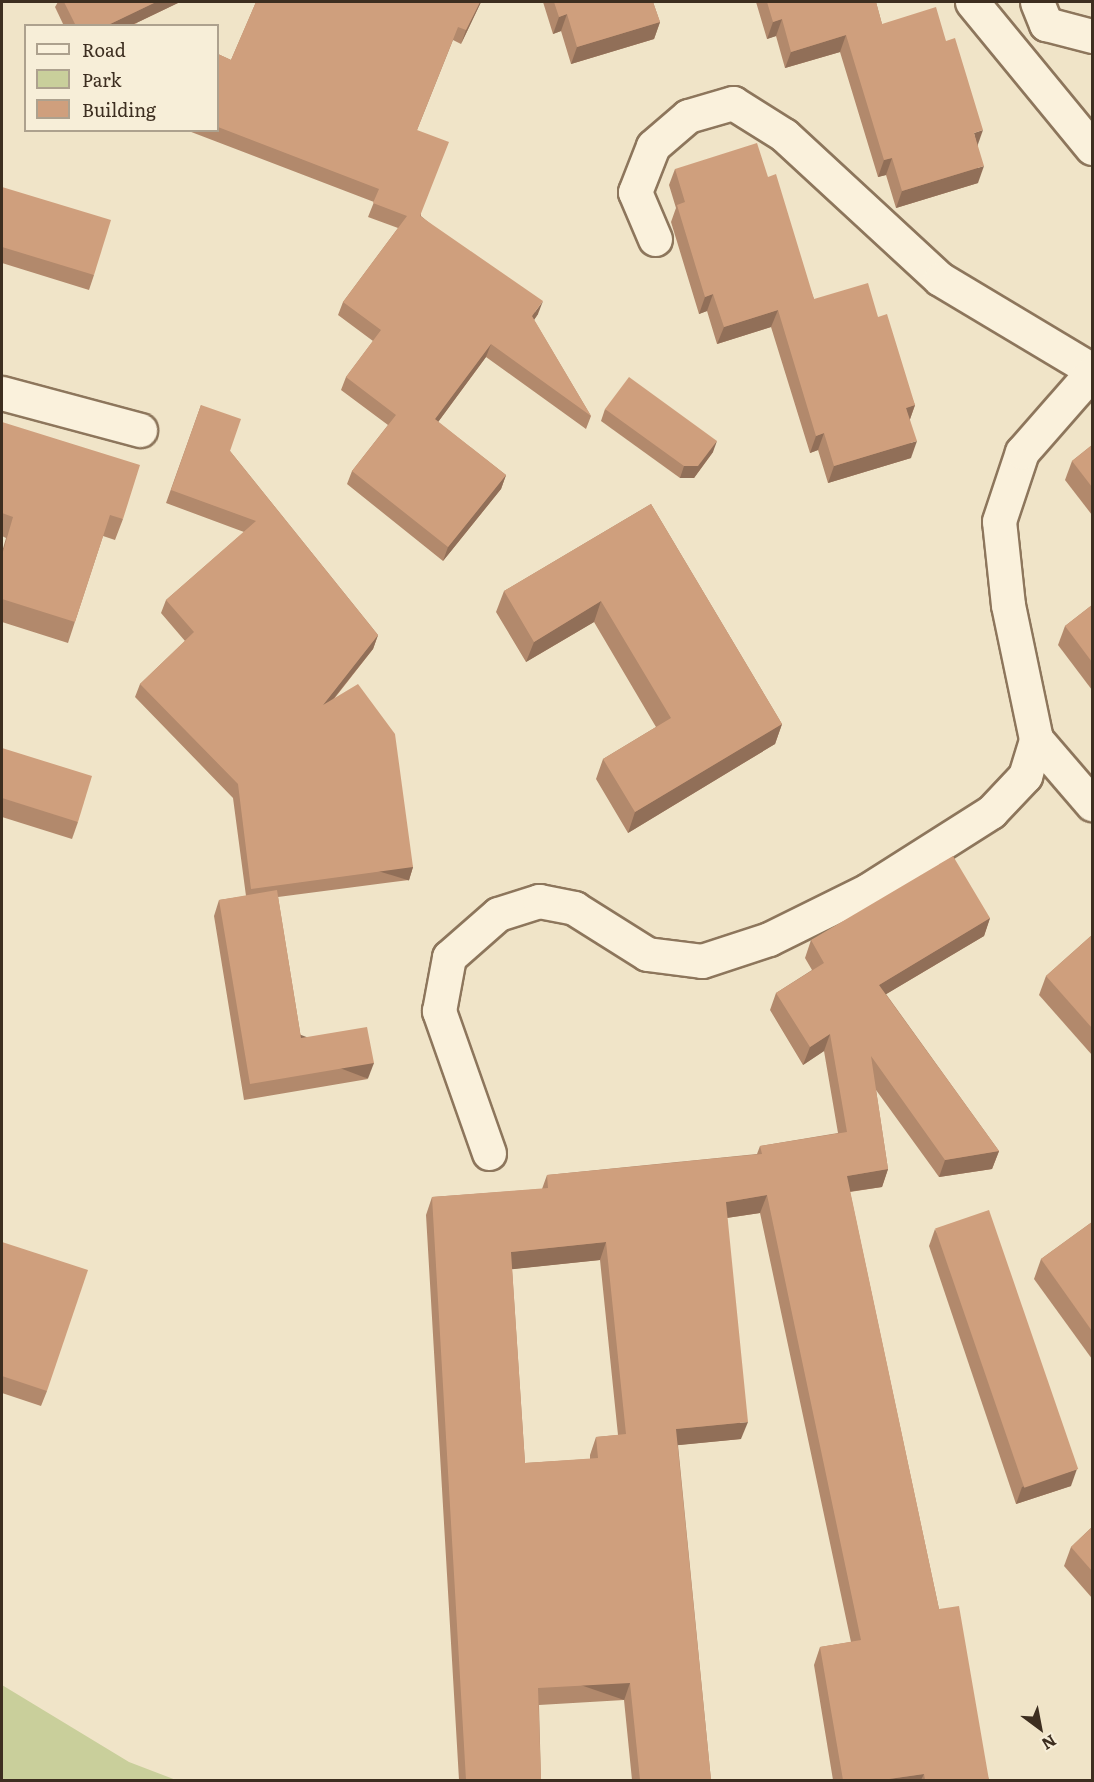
<!DOCTYPE html>
<html>
<head>
<meta charset="utf-8">
<style>
	body { margin:0 }
	#map { position:relative; width:1094px; height:1782px; overflow:hidden; background:#f0e4c8; font-family:Literata,serif }
	div>[style] { position:absolute }
	[style*='--x'] { left:calc(var(--x)*1px); top:calc(var(--y)*1px); width:calc(var(--w)*1px); rotate:calc(var(--a)*1deg) }
	.green>* { inset:0; background:#c9cf9b }
	.roads { filter:drop-shadow(2px 0 #8d765c) drop-shadow(-2px 0 #8d765c) drop-shadow(0 2px #8d765c) drop-shadow(0 -2px #8d765c) }
	.minor>* { height:33px; margin:-16.5px; padding:0 16.5px; transform-origin:16.5px; border-radius:16.5px; background:#faf1dc }
	.wall>* { inset:0; background:#b2896c }
	.shaded-wall>* { inset:0; background:#916f58; transform-origin:0 0 }
	.building>* { inset:0; background:#cf9f7d; transform-origin:0 0 }
	span { translate:-50% -50%; white-space:nowrap; text-align:center; line-height:1.15; -webkit-text-stroke:5px #f7eed8; paint-order:stroke }
	.frame { position:absolute; inset:0; border:3px solid #3d2e20; pointer-events:none }
	.legend { position:absolute; left:24px; top:24px; width:195px; height:108px; box-sizing:border-box; background:#f7eed8; border:2px solid #ada18e; margin:0; padding:8px 10px; list-style:none; font-size:18px; color:#3d2e20 }
	.legend li { display:flex; align-items:center; gap:12px; height:30px }
	.legend b { width:30px; border:2px solid #ada18e }
	.north { position:absolute; left:1010px; top:1698px; width:60px; height:60px; -webkit-text-stroke:4px #f7eed8; paint-order:stroke; rotate:148deg; font-size:16px; font-weight:700; line-height:24px; text-align:center; color:#3d2e20 }
	.north::after { content:''; display:block; margin:auto; width:21px; height:27px; background:#3d2e20; clip-path:polygon(50% 0,100% 100%,50% 72%,0 100%) }
</style>
</head>
<body>
<div id="map">
	<div class="green">
		<div style="clip-path:polygon(2px 1685px,129px 1762px,176px 1780px,2px 1780px)"></div>
	</div>
	<div class="roads">
		<div class="minor">
			<div style="--x:972;--y:2;--w:189;--a:50.6"></div>
			<div style="--x:1037;--y:2;--w:24;--a:68"></div>
			<div style="--x:1046;--y:24;--w:48;--a:14.6"></div>
			<div style="--x:655;--y:239;--w:51;--a:-113.1"></div>
			<div style="--x:635;--y:192;--w:49;--a:-68.6"></div>
			<div style="--x:653;--y:146;--w:46;--a:-40.6"></div>
			<div style="--x:688;--y:116;--w:47;--a:-16.1"></div>
			<div style="--x:733;--y:103;--w:60;--a:32.1"></div>
			<div style="--x:784;--y:135;--w:212;--a:42.7"></div>
			<div style="--x:940;--y:279;--w:177;--a:30.9"></div>
			<div style="--x:2;--y:393;--w:143;--a:15"></div>
			<div style="--x:1036;--y:739;--w:86;--a:49.3"></div>
			<div style="--x:489;--y:1153;--w:151;--a:-109.4"></div>
			<div style="--x:439;--y:1011;--w:55;--a:-79.5"></div>
			<div style="--x:449;--y:957;--w:65;--a:-41.3"></div>
			<div style="--x:498;--y:914;--w:43;--a:-17.6"></div>
			<div style="--x:539;--y:901;--w:36;--a:11"></div>
			<div style="--x:574;--y:908;--w:86;--a:32.2"></div>
			<div style="--x:647;--y:954;--w:55;--a:7.3"></div>
			<div style="--x:702;--y:961;--w:71;--a:-18.2"></div>
			<div style="--x:769;--y:939;--w:110;--a:-26.3"></div>
			<div style="--x:868;--y:890;--w:146;--a:-32.4"></div>
			<div style="--x:991;--y:812;--w:50;--a:-46.6"></div>
			<div style="--x:1025;--y:776;--w:39;--a:-73"></div>
			<div style="--x:1036;--y:739;--w:137;--a:-101.8"></div>
			<div style="--x:1008;--y:605;--w:84;--a:-96.1"></div>
			<div style="--x:999;--y:521;--w:73;--a:-71.6"></div>
			<div style="--x:1022;--y:452;--w:106;--a:-48.8"></div>
		</div>
	</div>
	<div class="wall">
		<div style="clip-path:polygon(58px 2px,180px 2px,130px 26px,64px 26px,55px 7px)"></div>
		<div style="clip-path:polygon(256px 2px,481px 2px,461px 44px,453px 40px,417px 130px,421px 216px,538px 314px,534px 320px,591px 416px,586px 429px,486px 357px,438px 422px,506px 475px,501px 489px,443px 561px,347px 484px,352px 471px,388px 425px,341px 390px,346px 377px,373px 341px,338px 315px,343px 302px,398px 228px,368px 217px,374px 202px,186px 130px,218px 130px,218px 54px,231px 60px)"></div>
		<div style="clip-path:polygon(543px 2px,653px 2px,660px 22px,654px 39px,571px 64px,561px 31px,553px 34px)"></div>
		<div style="clip-path:polygon(756px 2px,876px 2px,882px 24px,978px 145px,978px 183px,896px 208px,886px 175px,878px 177px,840px 52px,785px 68px,776px 36px,767px 39px)"></div>
		<div style="clip-path:polygon(675px 169px,768px 177px,814px 299px,878px 317px,915px 405px,910px 419px,911px 458px,828px 483px,818px 450px,810px 453px,771px 327px,717px 344px,707px 311px,699px 314px,671px 222px,676px 208px,669px 185px)"></div>
		<div style="clip-path:polygon(2px 187px,94px 275px,89px 290px,2px 263px)"></div>
		<div style="clip-path:polygon(201px 405px,230px 451px,378px 635px,373px 649px,334px 699px,413px 867px,409px 880px,278px 897px,301px 1038px,368px 1079px,244px 1100px,214px 916px,219px 900px,246px 896px,233px 798px,135px 697px,140px 684px,185px 641px,161px 613px,166px 600px,244px 532px,166px 503px)"></div>
		<div style="clip-path:polygon(605px 409px,713px 452px,694px 478px,680px 478px,601px 421px)"></div>
		<div style="clip-path:polygon(2px 422px,123px 519px,115px 540px,103px 536px,68px 643px,2px 622px,2px 552px,6px 538px,2px 536px)"></div>
		<div style="clip-path:polygon(1092px 445px,1092px 515px,1065px 480px,1072px 461px)"></div>
		<div style="clip-path:polygon(651px 504px,782px 724px,775px 744px,628px 833px,596px 779px,603px 759px,656px 727px,594px 622px,526px 662px,496px 612px,504px 591px)"></div>
		<div style="clip-path:polygon(1092px 605px,1092px 690px,1058px 645px,1065px 626px)"></div>
		<div style="clip-path:polygon(2px 748px,78px 822px,72px 839px,2px 817px)"></div>
		<div style="clip-path:polygon(evenodd,990px 918px,984px 936px,886px 994px,999px 1151px,992px 1169px,939px 1177px,876px 1090px,888px 1169px,882px 1187px,850px 1192px,939px 1609px,989px 1780px,833px 1780px,814px 1665px,820px 1647px,851px 1642px,760px 1213px,727px 1218px,741px 1439px,678px 1445px,711px 1780px,632px 1780px,624px 1700px,539px 1705px,541px 1780px,459px 1780px,426px 1215px,432px 1197px,542px 1189px,547px 1175px,757px 1154px,760px 1146px,838px 1133px,824px 1051px,803px 1065px,770px 1010px,776px 993px,812px 970px,805px 958px,811px 940px,990px 918px,600px 1260px,618px 1435px,596px 1437px,590px 1455px,590px 1459px,525px 1463px,512px 1269px,600px 1260px)"></div>
		<div style="clip-path:polygon(1092px 935px,1092px 1055px,1039px 995px,1046px 976px)"></div>
		<div style="clip-path:polygon(1092px 1222px,1092px 1359px,1034px 1279px,1041px 1259px)"></div>
		<div style="clip-path:polygon(935px 1229px,1071px 1486px,1016px 1504px,929px 1246px)"></div>
		<div style="clip-path:polygon(2px 1242px,47px 1391px,41px 1406px,2px 1393px)"></div>
		<div style="clip-path:polygon(1092px 1527px,1092px 1598px,1064px 1566px,1071px 1547px)"></div>
	</div>
	<div class="shaded-wall">
		<div style="clip-path:polygon(156px 2px,180px 2px,130px 26px,106px 26px)"></div>
		<div style="clip-path:polygon(480px 2px,481px 2px,461px 44px,466px 30px)"></div>
		<div style="clip-path:polygon(567px 14px,561px 31px,553px 34px,559px 17px)"></div>
		<div style="clip-path:polygon(782px 19px,776px 36px,767px 39px,773px 22px)"></div>
		<div style="clip-path:polygon(660px 22px,654px 39px,571px 64px,577px 47px)"></div>
		<div style="clip-path:polygon(846px 35px,840px 52px,785px 68px,791px 52px)"></div>
		<div style="clip-path:polygon(983px 130px,977px 147px,974px 133px)"></div>
		<div style="clip-path:polygon(892px 158px,886px 175px,878px 177px,884px 160px)"></div>
		<div style="clip-path:polygon(984px 166px,978px 183px,896px 208px,902px 191px)"></div>
		<div style="clip-path:polygon(713px 294px,707px 311px,699px 314px,705px 297px)"></div>
		<div style="clip-path:polygon(543px 301px,538px 314px,527px 330px,532px 316px)"></div>
		<div style="clip-path:polygon(778px 310px,771px 327px,717px 344px,724px 327px)"></div>
		<div style="clip-path:polygon(491px 344px,486px 357px,430px 433px,435px 419px)"></div>
		<div style="clip-path:polygon(915px 405px,909px 422px,906px 408px)"></div>
		<div style="clip-path:polygon(824px 433px,818px 450px,810px 453px,816px 436px)"></div>
		<div style="clip-path:polygon(717px 441px,713px 452px,694px 478px,680px 478px,684px 466px)"></div>
		<div style="clip-path:polygon(917px 441px,911px 458px,828px 483px,834px 466px)"></div>
		<div style="clip-path:polygon(506px 475px,501px 489px,443px 561px,448px 547px)"></div>
		<div style="clip-path:polygon(601px 601px,594px 622px,526px 662px,534px 642px)"></div>
		<div style="clip-path:polygon(378px 635px,373px 649px,318px 718px,323px 705px)"></div>
		<div style="clip-path:polygon(782px 724px,775px 744px,628px 833px,635px 812px)"></div>
		<div style="left:413px;top:867px;width:14px;height:163px;rotate:107deg"></div>
		<div style="clip-path:polygon(990px 918px,984px 936px,873px 1002px,879px 985px)"></div>
		<div style="clip-path:polygon(830px 1034px,824px 1051px,803px 1065px,810px 1047px)"></div>
		<div style="left:374px;top:1063px;width:17px;height:126px;rotate:111deg"></div>
		<div style="clip-path:polygon(999px 1151px,992px 1169px,939px 1177px,945px 1160px)"></div>
		<div style="clip-path:polygon(888px 1169px,882px 1187px,840px 1193px,847px 1176px)"></div>
		<div style="clip-path:polygon(767px 1195px,760px 1213px,719px 1219px,726px 1202px)"></div>
		<div style="clip-path:polygon(606px 1242px,600px 1260px,505px 1270px,511px 1252px)"></div>
		<div style="clip-path:polygon(748px 1422px,741px 1439px,670px 1446px,676px 1429px)"></div>
		<div style="clip-path:polygon(1077px 1469px,1071px 1486px,1016px 1504px,1022px 1487px)"></div>
		<div style="left:630px;top:1683px;width:18px;height:92px;rotate:109deg"></div>
		<div style="clip-path:polygon(924px 1774px,921px 1780px,882px 1780px)"></div>
	</div>
	<div class="building">
		<div style="clip-path:polygon(64px 2px,156px 2px,106px 26px,76px 26px)"></div>
		<div style="clip-path:polygon(256px 2px,480px 2px,466px 30px,458px 27px,417px 130px,449px 142px,420px 216px,543px 301px,532px 316px,591px 416px,491px 344px,435px 419px,506px 475px,448px 547px,352px 471px,396px 415px,346px 377px,381px 330px,343px 302px,407px 216px,373px 203px,379px 189px,218px 127px,218px 54px,231px 60px)"></div>
		<div style="clip-path:polygon(554px 2px,653px 2px,660px 22px,577px 47px,567px 14px,559px 17px)"></div>
		<div style="clip-path:polygon(767px 2px,876px 2px,882px 24px,936px 7px,946px 41px,955px 38px,983px 130px,974px 133px,984px 166px,902px 191px,892px 158px,884px 160px,846px 35px,791px 52px,782px 19px,773px 22px)"></div>
		<div style="clip-path:polygon(135px 23px,142px 26px,134px 26px)"></div>
		<div style="clip-path:polygon(757px 143px,768px 177px,776px 174px,814px 299px,868px 283px,878px 317px,887px 314px,915px 405px,906px 408px,917px 441px,834px 466px,824px 433px,816px 436px,778px 310px,724px 327px,713px 294px,705px 297px,677px 205px,685px 202px,675px 169px)"></div>
		<div style="clip-path:polygon(2px 187px,111px 220px,94px 275px,2px 247px)"></div>
		<div style="clip-path:polygon(629px 377px,717px 441px,698px 466px,684px 466px,605px 409px)"></div>
		<div style="clip-path:polygon(201px 405px,241px 419px,230px 451px,378px 635px,323px 705px,358px 684px,395px 734px,413px 867px,251px 889px,238px 784px,140px 684px,194px 632px,166px 600px,256px 521px,171px 490px)"></div>
		<div style="clip-path:polygon(2px 422px,140px 465px,123px 519px,110px 515px,75px 622px,2px 599px,2px 555px,13px 517px,2px 513px)"></div>
		<div style="clip-path:polygon(1092px 445px,1092px 487px,1072px 461px)"></div>
		<div style="clip-path:polygon(651px 504px,782px 724px,635px 812px,603px 759px,671px 718px,601px 601px,534px 642px,504px 591px)"></div>
		<div style="clip-path:polygon(1092px 605px,1092px 662px,1065px 626px)"></div>
		<div style="clip-path:polygon(2px 748px,92px 776px,78px 822px,2px 798px)"></div>
		<div style="clip-path:polygon(evenodd,953px 856px,990px 918px,879px 985px,999px 1151px,945px 1160px,871px 1056px,888px 1169px,847px 1176px,939px 1609px,959px 1606px,989px 1780px,925px 1780px,924px 1774px,882px 1780px,843px 1780px,820px 1647px,861px 1640px,767px 1195px,726px 1202px,748px 1422px,676px 1429px,711px 1780px,640px 1780px,630px 1683px,538px 1688px,541px 1780px,466px 1780px,432px 1197px,548px 1188px,547px 1175px,762px 1154px,760px 1146px,847px 1132px,830px 1034px,810px 1047px,776px 993px,824px 963px,811px 940px,953px 856px,606px 1242px,626px 1434px,596px 1437px,598px 1458px,525px 1463px,511px 1252px,606px 1242px)"></div>
		<div style="clip-path:polygon(277px 890px,301px 1038px,367px 1027px,374px 1063px,250px 1084px,219px 900px)"></div>
		<div style="clip-path:polygon(1092px 935px,1092px 1028px,1046px 976px)"></div>
		<div style="left:989px;top:1210px;width:274px;height:57px;rotate:71deg"></div>
		<div style="clip-path:polygon(1092px 1222px,1092px 1331px,1041px 1259px)"></div>
		<div style="clip-path:polygon(2px 1242px,88px 1270px,47px 1391px,2px 1376px)"></div>
		<div style="clip-path:polygon(1092px 1527px,1092px 1571px,1071px 1547px)"></div>
	</div>
	<div class="frame"></div>
	<ul class="legend">
	<li><b style="height:8px;background:#faf1dc"></b>Road</li>
	<li><b style="height:16px;background:#c9cf9b"></b>Park</li>
	<li><b style="height:16px;background:#cf9f7d"></b>Building</li>
	</ul>
	<div class="north">N</div>
</div>
</body>
</html>
